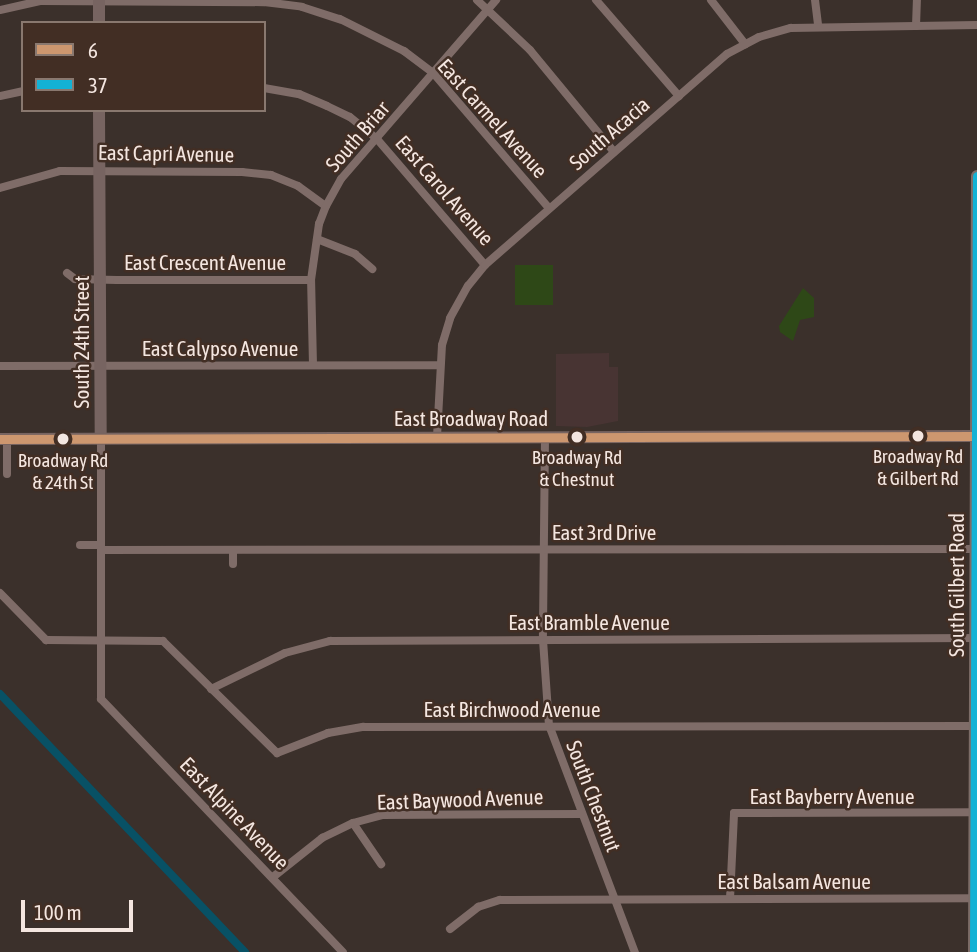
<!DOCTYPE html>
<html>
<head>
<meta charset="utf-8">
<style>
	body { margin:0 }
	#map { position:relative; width:977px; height:952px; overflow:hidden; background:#3b302b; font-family:"Asap Condensed",sans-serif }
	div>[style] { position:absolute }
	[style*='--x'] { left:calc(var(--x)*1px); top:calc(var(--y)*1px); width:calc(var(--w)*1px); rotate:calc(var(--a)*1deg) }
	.education>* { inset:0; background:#483433 }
	.green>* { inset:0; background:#2e4817; transform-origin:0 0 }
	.canal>* { height:8px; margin:-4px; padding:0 4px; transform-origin:4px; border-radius:4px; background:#085165 }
	.street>* { height:8px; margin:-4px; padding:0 4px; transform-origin:4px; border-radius:4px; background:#7f6c68 }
	.secondary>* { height:12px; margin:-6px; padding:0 6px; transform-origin:6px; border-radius:6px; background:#776461 }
	.primary>* { height:12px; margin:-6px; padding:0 6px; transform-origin:6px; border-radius:6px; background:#7c6c67 }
	.bus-1>* { height:9px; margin:-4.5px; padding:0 4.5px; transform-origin:4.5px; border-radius:4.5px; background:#cd976f }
	.bus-2>* { height:9px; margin:-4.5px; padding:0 4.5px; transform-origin:4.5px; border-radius:4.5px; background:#13b2d5 }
	.dots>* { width:19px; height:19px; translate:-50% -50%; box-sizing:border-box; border:4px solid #422e24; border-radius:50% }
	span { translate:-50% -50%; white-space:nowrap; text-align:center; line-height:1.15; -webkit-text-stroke:5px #422e24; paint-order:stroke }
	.bus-label { font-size:19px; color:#f4e6e0 }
	.street-label { font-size:21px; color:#f4e6e0 }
	.legend { position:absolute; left:21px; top:21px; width:245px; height:91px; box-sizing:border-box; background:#422e24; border:2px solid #89786f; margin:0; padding:9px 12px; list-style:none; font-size:21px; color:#f4e6e0 }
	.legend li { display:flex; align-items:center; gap:14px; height:35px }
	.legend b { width:35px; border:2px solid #89786f }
	.scale { position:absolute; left:21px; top:900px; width:112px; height:32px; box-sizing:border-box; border:4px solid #f4e6e0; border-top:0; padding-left:9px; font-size:21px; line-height:24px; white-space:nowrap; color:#f4e6e0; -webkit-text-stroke:5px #422e24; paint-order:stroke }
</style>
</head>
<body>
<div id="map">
	<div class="education">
		<div style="clip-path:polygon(609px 353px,609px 367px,618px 367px,618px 421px,587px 427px,556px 426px,556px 354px)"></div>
	</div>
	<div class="green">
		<div style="left:515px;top:265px;width:38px;height:40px"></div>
		<div style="clip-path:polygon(803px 288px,814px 298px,814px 317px,800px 320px,793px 341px,780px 332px,779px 326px)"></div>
	</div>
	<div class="canal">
		<div style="--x:0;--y:694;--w:356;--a:46.5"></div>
	</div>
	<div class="street">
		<div style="--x:477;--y:0;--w:73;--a:43.3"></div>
		<div style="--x:530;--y:50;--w:132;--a:50.5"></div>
		<div style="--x:596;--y:0;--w:127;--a:49.2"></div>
		<div style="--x:711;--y:0;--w:56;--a:52.3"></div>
		<div style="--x:815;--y:0;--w:26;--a:83"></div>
		<div style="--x:0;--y:10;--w:41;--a:-12.7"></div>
		<div style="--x:40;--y:1;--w:224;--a:0.3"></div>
		<div style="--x:264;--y:2;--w:38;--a:7"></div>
		<div style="--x:302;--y:7;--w:40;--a:18"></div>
		<div style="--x:340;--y:19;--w:72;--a:26.6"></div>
		<div style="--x:404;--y:51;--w:38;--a:37"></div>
		<div style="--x:434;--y:74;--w:177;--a:49.4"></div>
		<div style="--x:916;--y:26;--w:26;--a:-88"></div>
		<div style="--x:264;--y:88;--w:36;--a:10"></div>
		<div style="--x:299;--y:94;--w:30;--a:23"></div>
		<div style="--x:327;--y:106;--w:25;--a:26"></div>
		<div style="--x:350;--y:117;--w:35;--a:39"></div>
		<div style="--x:377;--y:139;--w:166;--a:49.4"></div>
		<div style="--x:0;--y:96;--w:24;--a:-12"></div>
		<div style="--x:0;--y:188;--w:62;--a:-15.8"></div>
		<div style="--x:60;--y:171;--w:182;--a:0.3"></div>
		<div style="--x:242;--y:172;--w:29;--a:6"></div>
		<div style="--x:271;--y:175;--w:29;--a:22"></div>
		<div style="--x:298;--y:186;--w:34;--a:36"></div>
		<div style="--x:317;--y:239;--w:41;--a:21.5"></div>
		<div style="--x:355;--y:254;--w:23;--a:41"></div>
		<div style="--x:67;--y:273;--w:10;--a:37"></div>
		<div style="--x:75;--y:279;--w:42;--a:1.4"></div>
		<div style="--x:117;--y:280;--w:194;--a:0"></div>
		<div style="--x:313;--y:365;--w:85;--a:-91.3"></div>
		<div style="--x:311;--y:280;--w:57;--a:-81.9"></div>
		<div style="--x:319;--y:224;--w:19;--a:-69"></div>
		<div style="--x:326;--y:206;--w:31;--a:-61"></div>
		<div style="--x:341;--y:179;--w:237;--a:-49.1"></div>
		<div style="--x:0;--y:366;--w:440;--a:-0.1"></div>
		<div style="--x:437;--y:437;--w:92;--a:-86.9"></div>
		<div style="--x:442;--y:345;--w:28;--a:-73"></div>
		<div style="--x:450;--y:318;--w:37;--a:-61"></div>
		<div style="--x:468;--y:286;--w:27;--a:-51"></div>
		<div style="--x:485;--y:265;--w:321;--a:-41.1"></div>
		<div style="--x:727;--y:54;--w:36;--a:-28"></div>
		<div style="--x:759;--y:37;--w:33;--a:-16"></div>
		<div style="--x:791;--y:28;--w:186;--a:-0.9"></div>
		<div style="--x:545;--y:437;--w:203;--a:90.6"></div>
		<div style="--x:543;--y:640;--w:85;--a:86"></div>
		<div style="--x:549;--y:725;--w:243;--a:69.3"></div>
		<div style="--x:101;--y:438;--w:261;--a:90"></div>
		<div style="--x:101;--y:699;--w:350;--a:46.3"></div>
		<div style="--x:7;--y:439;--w:35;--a:90"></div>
		<div style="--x:80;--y:545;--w:21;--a:0"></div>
		<div style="--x:101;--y:550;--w:874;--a:-0.07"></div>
		<div style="--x:233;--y:551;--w:13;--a:90"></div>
		<div style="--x:0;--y:593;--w:66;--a:45.6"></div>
		<div style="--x:46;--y:640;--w:117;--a:0.5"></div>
		<div style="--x:163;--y:641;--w:160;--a:44.5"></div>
		<div style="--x:277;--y:753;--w:55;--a:-21.4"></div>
		<div style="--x:328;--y:733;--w:36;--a:-10"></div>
		<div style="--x:363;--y:727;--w:612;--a:-0.09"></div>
		<div style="--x:211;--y:689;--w:82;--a:-25.9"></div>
		<div style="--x:285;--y:653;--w:47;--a:-14.9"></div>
		<div style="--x:330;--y:641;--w:647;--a:-0.27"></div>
		<div style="--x:353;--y:823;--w:50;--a:55.7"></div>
		<div style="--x:273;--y:877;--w:63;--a:-38.5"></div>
		<div style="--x:322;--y:838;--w:34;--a:-26"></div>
		<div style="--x:353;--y:823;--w:30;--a:-15"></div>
		<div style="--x:382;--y:815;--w:200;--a:-0.3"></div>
		<div style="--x:730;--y:899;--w:86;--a:-87.3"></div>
		<div style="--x:734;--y:813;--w:240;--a:-0.2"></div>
		<div style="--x:450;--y:929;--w:36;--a:-38"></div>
		<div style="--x:478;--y:907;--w:23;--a:-18"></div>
		<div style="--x:500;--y:900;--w:474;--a:-0.2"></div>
	</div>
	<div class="secondary">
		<div style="--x:99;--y:0;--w:23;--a:90"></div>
		<div style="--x:99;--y:110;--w:328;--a:89.7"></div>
		<div style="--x:0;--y:439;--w:977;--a:-0.18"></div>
	</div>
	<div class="primary">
		<div style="--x:974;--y:952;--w:776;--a:-89.78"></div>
	</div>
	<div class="bus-1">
		<div style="--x:0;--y:439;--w:977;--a:-0.18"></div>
	</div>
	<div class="bus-2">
		<div style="--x:974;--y:952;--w:776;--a:-89.78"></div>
	</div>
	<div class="dots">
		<div style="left:918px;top:436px;background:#f4e6e0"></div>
		<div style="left:577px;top:437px;background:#f4e6e0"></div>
		<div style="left:63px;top:439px;background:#f4e6e0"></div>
	</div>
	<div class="bus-label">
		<span style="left:918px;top:468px">Broadway Rd<br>&amp; Gilbert Rd</span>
		<span style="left:577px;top:469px">Broadway Rd<br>&amp; Chestnut</span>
		<span style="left:63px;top:472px">Broadway Rd<br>&amp; 24th St</span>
	</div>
	<div class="street-label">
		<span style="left:493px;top:118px;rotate:48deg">East Carmel Avenue</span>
		<span style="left:609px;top:133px;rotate:-41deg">South Acacia</span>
		<span style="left:357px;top:136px;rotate:-49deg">South Briar</span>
		<span style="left:166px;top:153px;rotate:1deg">East Capri Avenue</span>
		<span style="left:445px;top:190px;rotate:49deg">East Carol Avenue</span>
		<span style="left:205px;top:262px">East Crescent Avenue</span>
		<span style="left:81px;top:342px;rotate:-90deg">South 24th Street</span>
		<span style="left:220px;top:348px">East Calypso Avenue</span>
		<span style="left:471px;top:418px">East Broadway Road</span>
		<span style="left:604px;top:532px">East 3rd Drive</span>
		<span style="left:956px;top:585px;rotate:-90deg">South Gilbert Road</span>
		<span style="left:589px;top:622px">East Bramble Avenue</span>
		<span style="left:512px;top:709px">East Birchwood Avenue</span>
		<span style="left:594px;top:796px;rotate:69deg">South Chestnut</span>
		<span style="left:832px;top:796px">East Bayberry Avenue</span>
		<span style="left:460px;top:799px;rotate:-2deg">East Baywood Avenue</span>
		<span style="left:235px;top:813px;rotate:46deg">East Alpine Avenue</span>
		<span style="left:794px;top:881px">East Balsam Avenue</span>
	</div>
	<ul class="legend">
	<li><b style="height:9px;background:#cd976f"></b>6</li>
	<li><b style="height:9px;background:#13b2d5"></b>37</li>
	</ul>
	<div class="scale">100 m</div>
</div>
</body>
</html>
